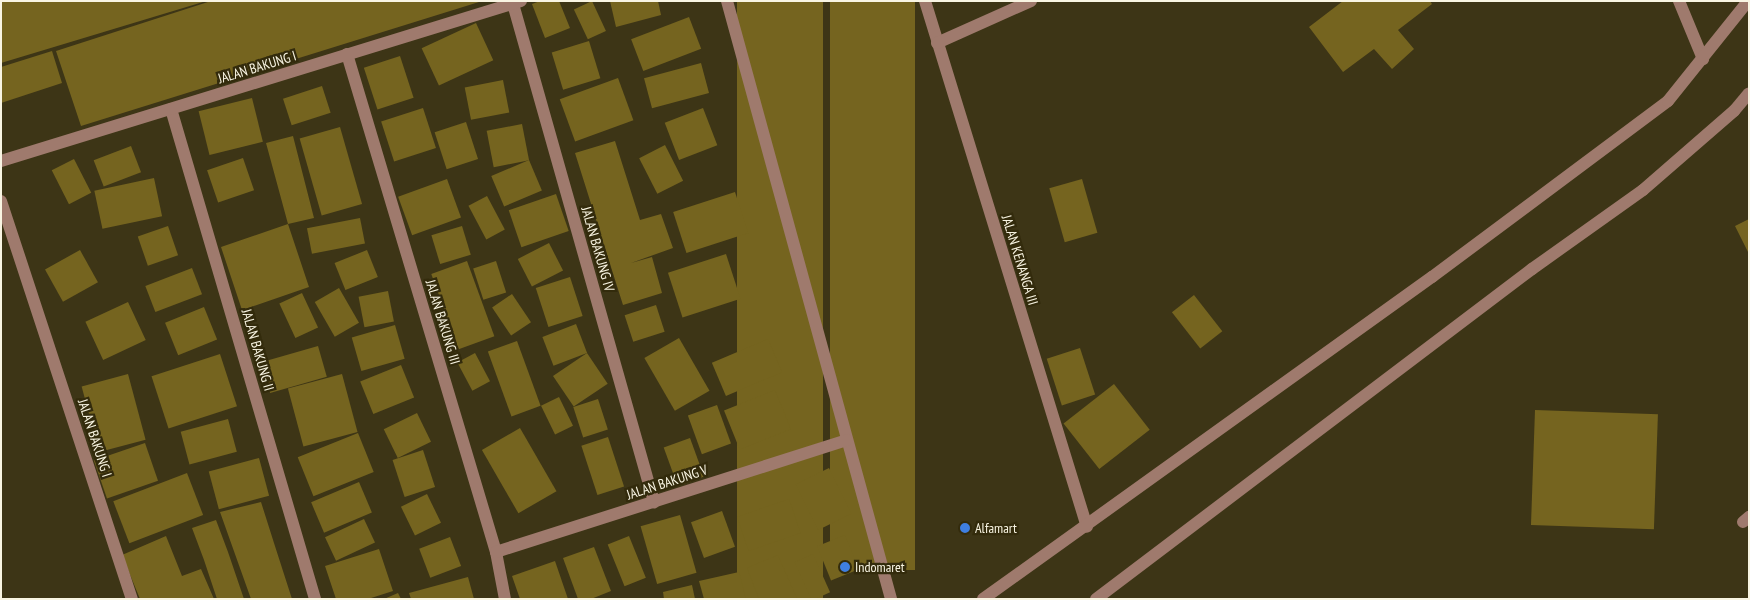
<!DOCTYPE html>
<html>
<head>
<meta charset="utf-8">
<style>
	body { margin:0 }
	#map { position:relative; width:1750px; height:600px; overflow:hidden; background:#3d3516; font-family:"PT Sans Narrow",sans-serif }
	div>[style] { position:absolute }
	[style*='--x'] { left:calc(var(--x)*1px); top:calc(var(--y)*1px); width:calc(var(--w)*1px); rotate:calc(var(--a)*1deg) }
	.building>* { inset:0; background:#75641f; transform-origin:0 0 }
	.minor>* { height:12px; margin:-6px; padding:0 6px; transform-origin:6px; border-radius:6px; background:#9f7a6d }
	.dots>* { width:14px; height:14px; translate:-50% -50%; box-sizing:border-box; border:2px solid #332b0c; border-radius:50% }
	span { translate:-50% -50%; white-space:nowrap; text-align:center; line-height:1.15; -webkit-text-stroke:4.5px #332b0c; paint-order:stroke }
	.street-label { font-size:14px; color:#f9f5e3 }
	.poi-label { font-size:14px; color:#f9f5e3 }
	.left { translate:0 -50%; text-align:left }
	.frame { position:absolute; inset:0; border:2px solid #f9f5e3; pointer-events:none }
</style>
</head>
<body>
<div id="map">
	<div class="building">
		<div style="clip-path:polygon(1px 1px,203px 1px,203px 2px,1px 63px)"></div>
		<div style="clip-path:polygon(211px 1px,479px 1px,479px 2px,81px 126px,56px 51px)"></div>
		<div style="clip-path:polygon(540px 1px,559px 1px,570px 28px,545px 38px,532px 4px)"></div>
		<div style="left:592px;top:1px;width:33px;height:20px;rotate:65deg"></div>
		<div style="clip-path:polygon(610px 1px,658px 1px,661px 15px,616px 27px)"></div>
		<div style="left:737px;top:1px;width:86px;height:611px"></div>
		<div style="left:830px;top:1px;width:85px;height:569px"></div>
		<div style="clip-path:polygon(1343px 1px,1430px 1px,1432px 4px,1398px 30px,1414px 49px,1392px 69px,1374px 49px,1343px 72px,1309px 27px)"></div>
		<div style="left:689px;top:17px;width:34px;height:62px;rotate:69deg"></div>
		<div style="left:476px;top:23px;width:41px;height:60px;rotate:65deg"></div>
		<div style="left:589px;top:41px;width:39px;height:39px;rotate:73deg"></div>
		<div style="clip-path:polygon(52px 51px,62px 83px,1px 103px,1px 67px)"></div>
		<div style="left:400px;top:56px;width:44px;height:38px;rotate:72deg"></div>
		<div style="left:701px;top:63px;width:31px;height:59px;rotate:75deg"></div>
		<div style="left:618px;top:78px;width:45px;height:62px;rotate:70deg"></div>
		<div style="left:503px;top:80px;width:33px;height:39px;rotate:79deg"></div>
		<div style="left:322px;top:86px;width:28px;height:41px;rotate:72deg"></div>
		<div style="left:252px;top:98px;width:45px;height:55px;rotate:76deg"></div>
		<div style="left:423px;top:108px;width:42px;height:44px;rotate:72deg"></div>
		<div style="left:703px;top:108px;width:40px;height:41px;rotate:69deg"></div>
		<div style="left:466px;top:122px;width:39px;height:33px;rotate:72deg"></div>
		<div style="left:522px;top:124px;width:37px;height:36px;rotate:79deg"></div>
		<div style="left:340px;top:127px;width:80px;height:42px;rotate:74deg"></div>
		<div style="clip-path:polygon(293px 136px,314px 218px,288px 224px,309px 287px,242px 310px,221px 247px,288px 224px,266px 143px)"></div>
		<div style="clip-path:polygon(615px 141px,640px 220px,661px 214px,673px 248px,631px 263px,652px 257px,662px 293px,623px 305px,575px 153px)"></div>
		<div style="left:665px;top:145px;width:40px;height:29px;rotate:63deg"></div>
		<div style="left:131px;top:146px;width:28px;height:40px;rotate:69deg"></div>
		<div style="left:243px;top:158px;width:34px;height:38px;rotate:71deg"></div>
		<div style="left:74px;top:159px;width:38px;height:25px;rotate:63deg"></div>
		<div style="left:529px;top:160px;width:33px;height:41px;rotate:67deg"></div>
		<div style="left:154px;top:178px;width:39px;height:61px;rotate:78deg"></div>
		<div style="left:447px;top:179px;width:41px;height:52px;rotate:70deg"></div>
		<div style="left:1082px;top:179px;width:56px;height:34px;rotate:74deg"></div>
		<div style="left:735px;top:192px;width:43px;height:65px;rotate:72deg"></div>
		<div style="left:556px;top:194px;width:39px;height:50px;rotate:71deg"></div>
		<div style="left:487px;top:196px;width:38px;height:21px;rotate:62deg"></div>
		<div style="left:360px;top:218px;width:26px;height:54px;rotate:79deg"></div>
		<div style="clip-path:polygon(1749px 219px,1749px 254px,1735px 226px)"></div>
		<div style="left:168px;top:226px;width:31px;height:32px;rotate:71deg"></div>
		<div style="left:462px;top:226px;width:30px;height:32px;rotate:73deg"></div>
		<div style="left:549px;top:243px;width:31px;height:35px;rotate:63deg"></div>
		<div style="left:80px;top:250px;width:37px;height:40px;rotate:61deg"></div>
		<div style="left:367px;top:250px;width:29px;height:35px;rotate:68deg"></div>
		<div style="left:726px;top:254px;width:47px;height:61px;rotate:72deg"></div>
		<div style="left:467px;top:261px;width:80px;height:38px;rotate:70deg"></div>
		<div style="left:496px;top:261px;width:33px;height:24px;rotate:72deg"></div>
		<div style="left:192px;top:268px;width:28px;height:50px;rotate:69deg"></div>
		<div style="left:570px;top:277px;width:41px;height:36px;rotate:72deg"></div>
		<div style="left:339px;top:288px;width:40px;height:28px;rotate:60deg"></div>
		<div style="left:388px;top:291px;width:31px;height:30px;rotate:79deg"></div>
		<div style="left:302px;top:293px;width:38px;height:25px;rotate:65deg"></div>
		<div style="left:512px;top:294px;width:34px;height:24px;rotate:56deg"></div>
		<div style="left:1194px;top:295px;width:46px;height:28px;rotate:52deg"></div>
		<div style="left:128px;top:302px;width:42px;height:47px;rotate:65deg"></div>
		<div style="left:656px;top:305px;width:28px;height:33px;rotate:72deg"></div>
		<div style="left:204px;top:307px;width:35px;height:42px;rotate:68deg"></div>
		<div style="left:576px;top:324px;width:31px;height:36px;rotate:69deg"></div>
		<div style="left:395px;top:325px;width:35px;height:45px;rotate:74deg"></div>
		<div style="left:679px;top:338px;width:61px;height:40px;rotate:60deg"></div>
		<div style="left:768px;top:339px;width:36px;height:61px;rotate:67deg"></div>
		<div style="left:517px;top:341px;width:69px;height:31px;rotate:70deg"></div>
		<div style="left:318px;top:346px;width:32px;height:59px;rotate:74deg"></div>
		<div style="left:1080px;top:348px;width:49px;height:35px;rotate:72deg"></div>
		<div style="left:475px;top:353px;width:32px;height:20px;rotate:62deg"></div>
		<div style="left:587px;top:353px;width:37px;height:41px;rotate:56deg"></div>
		<div style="left:220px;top:354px;width:55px;height:72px;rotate:72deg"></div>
		<div style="left:401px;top:365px;width:35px;height:44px;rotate:68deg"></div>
		<div style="left:128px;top:374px;width:68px;height:48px;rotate:75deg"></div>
		<div style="left:342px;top:374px;width:60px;height:56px;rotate:75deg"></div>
		<div style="left:1114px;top:384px;width:58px;height:64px;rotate:52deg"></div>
		<div style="left:775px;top:390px;width:42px;height:55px;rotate:68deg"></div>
		<div style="left:559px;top:397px;width:32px;height:20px;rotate:64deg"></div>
		<div style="left:598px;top:399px;width:32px;height:26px;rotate:72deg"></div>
		<div style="left:717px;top:405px;width:41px;height:31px;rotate:70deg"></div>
		<div style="left:1535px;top:410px;width:123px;height:115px;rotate:2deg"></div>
		<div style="left:417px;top:413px;width:32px;height:37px;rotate:64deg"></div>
		<div style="left:228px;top:419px;width:34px;height:49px;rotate:75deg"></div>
		<div style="left:520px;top:428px;width:73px;height:44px;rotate:60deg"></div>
		<div style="left:358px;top:433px;width:42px;height:65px;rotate:68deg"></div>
		<div style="left:608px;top:437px;width:52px;height:28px;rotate:72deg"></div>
		<div style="left:690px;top:438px;width:41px;height:28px;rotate:70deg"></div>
		<div style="left:145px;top:443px;width:40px;height:54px;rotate:71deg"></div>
		<div style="left:423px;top:450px;width:39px;height:32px;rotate:72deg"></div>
		<div style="left:259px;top:458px;width:39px;height:52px;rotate:75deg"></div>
		<div style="left:829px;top:468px;width:51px;height:37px;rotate:64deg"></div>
		<div style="left:187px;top:473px;width:45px;height:79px;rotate:69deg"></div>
		<div style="left:359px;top:482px;width:33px;height:52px;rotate:67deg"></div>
		<div style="left:427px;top:494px;width:32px;height:29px;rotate:64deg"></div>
		<div style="left:789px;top:499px;width:36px;height:55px;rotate:71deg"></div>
		<div style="clip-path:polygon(261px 502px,274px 543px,292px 599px,251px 599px,220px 512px)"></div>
		<div style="left:722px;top:511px;width:38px;height:33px;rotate:70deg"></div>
		<div style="left:680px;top:515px;width:60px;height:41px;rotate:74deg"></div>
		<div style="left:364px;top:519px;width:26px;height:43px;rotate:65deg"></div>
		<div style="clip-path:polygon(216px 520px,228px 552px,244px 599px,217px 599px,204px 560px,192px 528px)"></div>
		<div style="left:845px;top:535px;width:37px;height:30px;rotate:68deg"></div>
		<div style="clip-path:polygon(166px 536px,182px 576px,201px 569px,214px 599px,140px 599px,122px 555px)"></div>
		<div style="left:629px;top:536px;width:45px;height:23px;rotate:68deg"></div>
		<div style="left:450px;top:537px;width:31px;height:33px;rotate:69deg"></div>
		<div style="clip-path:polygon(594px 547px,611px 591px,591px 599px,578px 599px,563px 558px)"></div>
		<div style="clip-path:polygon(379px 549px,393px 591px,368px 599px,336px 599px,325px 566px)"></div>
		<div style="left:813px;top:554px;width:42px;height:20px;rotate:66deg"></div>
		<div style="clip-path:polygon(778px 555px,797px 599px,759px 599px,747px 568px)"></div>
		<div style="clip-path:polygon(555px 561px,568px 599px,520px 599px,512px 576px)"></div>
		<div style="clip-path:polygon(739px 572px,746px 599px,704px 599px,699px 581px)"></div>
		<div style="clip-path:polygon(468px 577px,474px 599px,411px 599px,409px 593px)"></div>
		<div style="clip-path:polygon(692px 585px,695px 599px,664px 599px,663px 592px)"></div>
		<div style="clip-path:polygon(398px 593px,401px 599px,384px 599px)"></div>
	</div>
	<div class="minor">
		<div style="--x:727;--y:1;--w:620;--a:74.66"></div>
		<div style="--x:925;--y:1;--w:550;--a:72.88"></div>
		<div style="--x:1679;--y:1;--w:63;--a:67.5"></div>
		<div style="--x:513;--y:4;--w:518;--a:74.19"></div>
		<div style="--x:937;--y:43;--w:103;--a:-24.1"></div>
		<div style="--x:347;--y:54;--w:520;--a:73.34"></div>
		<div style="--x:496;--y:552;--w:48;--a:79.2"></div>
		<div style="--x:171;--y:109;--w:511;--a:73.62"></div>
		<div style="--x:1;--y:161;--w:544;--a:-17.1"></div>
		<div style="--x:1;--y:201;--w:419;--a:71.8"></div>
		<div style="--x:1743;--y:522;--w:8;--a:-40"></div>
		<div style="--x:496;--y:552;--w:368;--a:-17.7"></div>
		<div style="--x:983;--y:599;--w:553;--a:-35.65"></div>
		<div style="--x:1432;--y:277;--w:294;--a:-36.7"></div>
		<div style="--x:1668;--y:101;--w:128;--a:-51.3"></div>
		<div style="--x:1096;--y:599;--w:547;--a:-37.12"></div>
		<div style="--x:1532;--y:269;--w:136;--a:-35.4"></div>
		<div style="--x:1643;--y:190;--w:121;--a:-41"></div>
		<div style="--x:1734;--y:111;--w:23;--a:-50"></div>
	</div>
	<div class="dots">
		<div style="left:965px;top:528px;background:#3f7fe0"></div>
		<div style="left:845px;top:567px;background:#3f7fe0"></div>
	</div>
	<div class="street-label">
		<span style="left:257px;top:67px;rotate:-17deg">JALAN BAKUNG I</span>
		<span style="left:598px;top:249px;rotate:74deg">JALAN BAKUNG IV</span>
		<span style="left:1020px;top:260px;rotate:73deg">JALAN KENANGA III</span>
		<span style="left:443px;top:322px;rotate:73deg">JALAN BAKUNG III</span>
		<span style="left:258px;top:350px;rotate:74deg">JALAN BAKUNG II</span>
		<span style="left:95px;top:438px;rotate:72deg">JALAN BAKUNG I</span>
		<span style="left:667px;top:482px;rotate:-18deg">JALAN BAKUNG V</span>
	</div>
	<div class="poi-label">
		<span class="left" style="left:975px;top:528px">Alfamart</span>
		<span class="left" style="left:855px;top:567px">Indomaret</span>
	</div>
	<div class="frame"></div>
</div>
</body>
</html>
